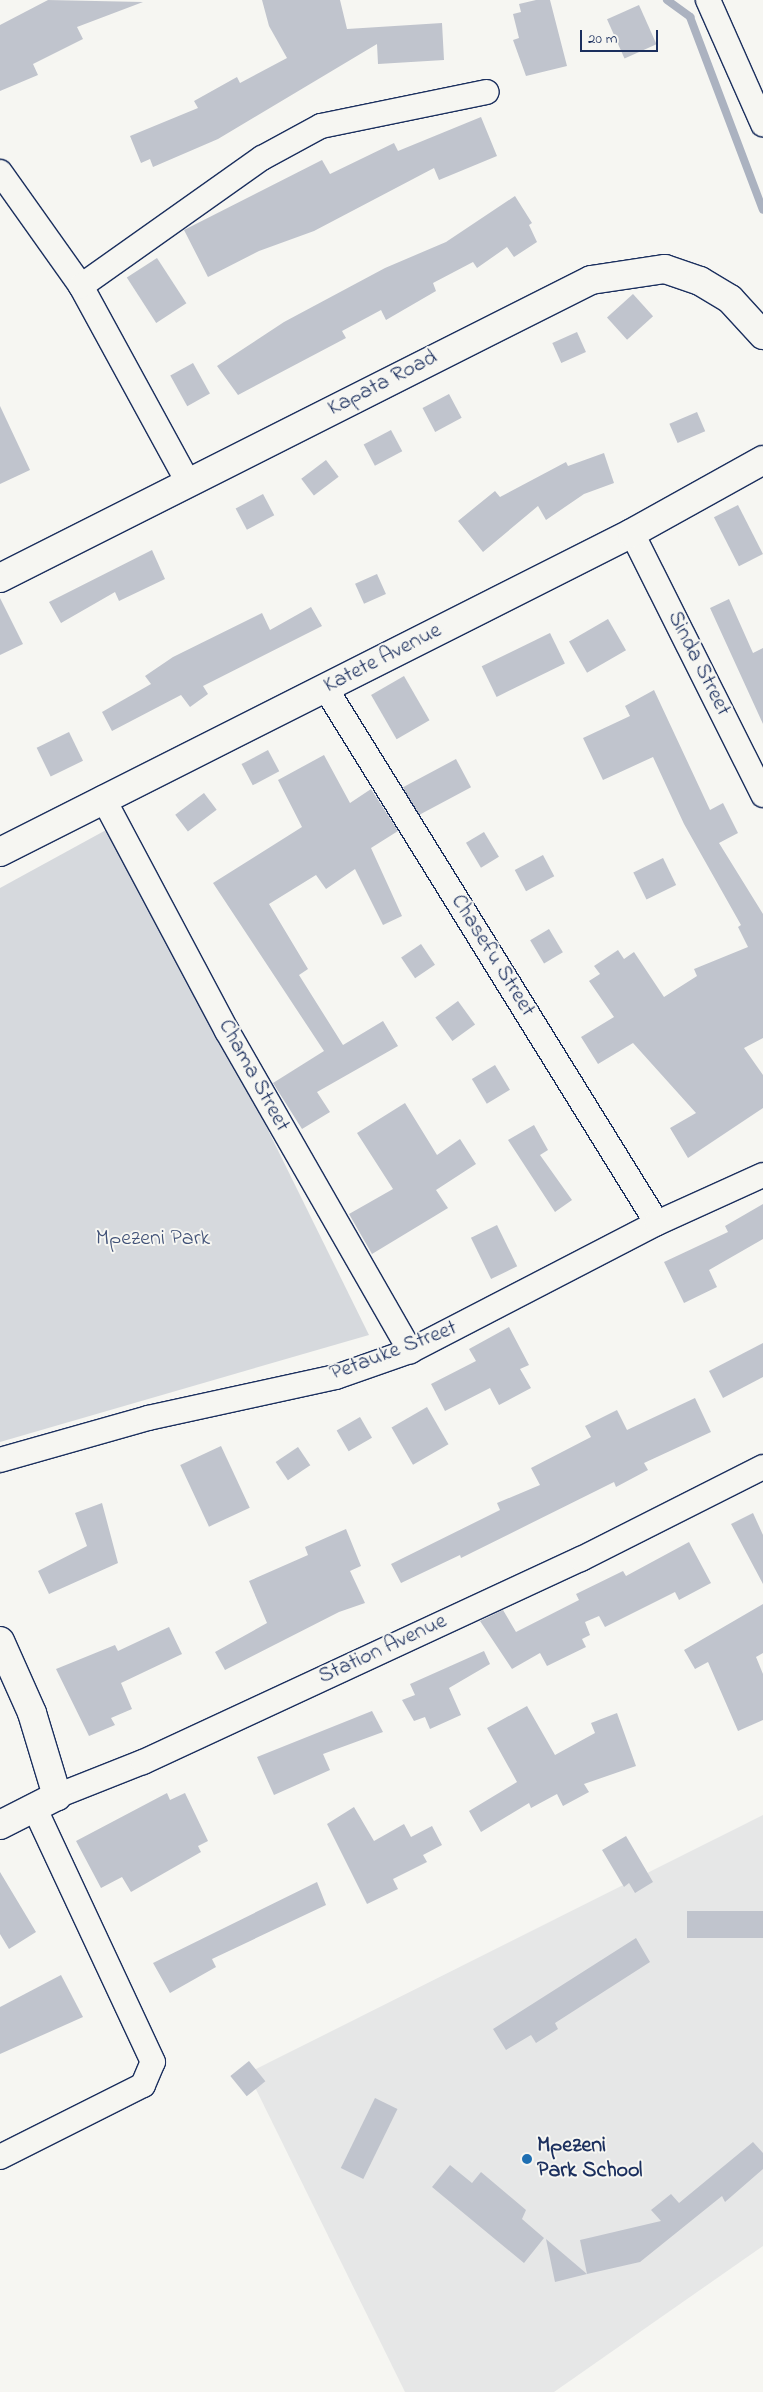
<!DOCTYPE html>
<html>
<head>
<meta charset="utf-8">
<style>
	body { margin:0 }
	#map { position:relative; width:763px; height:2392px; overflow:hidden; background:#f6f6f2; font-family:"Indie Flower",sans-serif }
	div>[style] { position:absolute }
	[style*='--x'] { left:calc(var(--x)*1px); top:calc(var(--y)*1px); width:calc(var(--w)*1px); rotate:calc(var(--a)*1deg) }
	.built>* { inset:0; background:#e6e7e7 }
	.green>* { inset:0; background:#d6d9dd }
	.stream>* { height:8px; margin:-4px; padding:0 4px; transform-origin:4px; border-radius:4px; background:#abb2c0 }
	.building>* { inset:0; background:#c0c4cd; transform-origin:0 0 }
	.roads { filter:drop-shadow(1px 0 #1b2f5e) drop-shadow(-1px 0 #1b2f5e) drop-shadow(0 1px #1b2f5e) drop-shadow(0 -1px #1b2f5e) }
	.minor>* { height:24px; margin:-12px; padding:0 12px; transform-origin:12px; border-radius:12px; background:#f6f6f2 }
	.tertiary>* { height:28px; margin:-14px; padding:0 14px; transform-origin:14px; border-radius:14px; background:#f6f6f2 }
	.dots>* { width:14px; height:14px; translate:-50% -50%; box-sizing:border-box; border:2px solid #f6f6f2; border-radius:50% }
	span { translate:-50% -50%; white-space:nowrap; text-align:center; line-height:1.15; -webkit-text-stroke:4px #f6f6f2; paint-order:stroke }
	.street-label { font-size:22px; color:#1b2f5e }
	.park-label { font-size:22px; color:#405177 }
	.poi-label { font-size:22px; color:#1b2f5e; font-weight:700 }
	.left { translate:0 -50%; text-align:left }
	.scale { position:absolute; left:580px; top:30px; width:78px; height:22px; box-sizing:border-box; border:2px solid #1b2f5e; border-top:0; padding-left:6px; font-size:15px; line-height:18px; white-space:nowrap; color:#1b2f5e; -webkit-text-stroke:4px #f6f6f2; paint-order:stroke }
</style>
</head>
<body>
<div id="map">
	<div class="built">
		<div style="clip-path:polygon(763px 1815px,763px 2246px,554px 2392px,405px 2392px,248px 2073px)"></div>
	</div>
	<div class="green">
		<div style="clip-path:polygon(117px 824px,369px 1335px,0 1442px,0 888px)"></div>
	</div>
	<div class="stream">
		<div style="--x:667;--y:0;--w:29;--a:36"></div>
		<div style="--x:690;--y:17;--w:206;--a:69.3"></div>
	</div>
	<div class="building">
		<div style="clip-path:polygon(48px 0,143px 2px,77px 27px,83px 39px,33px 64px,38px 75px,0 91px,0 25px)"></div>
		<div style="clip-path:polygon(262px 0,340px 0,347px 29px,442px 23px,444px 60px,378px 64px,377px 44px,218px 139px,153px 167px,150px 159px,141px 163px,130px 136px,198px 108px,194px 101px,237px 77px,240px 83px,287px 58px,269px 26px)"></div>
		<div style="clip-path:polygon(536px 0,550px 0,567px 66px,526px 76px,513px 40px,519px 38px,513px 14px,521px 12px,519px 4px)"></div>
		<div style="left:639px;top:5px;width:43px;height:35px;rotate:66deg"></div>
		<div style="clip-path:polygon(481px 117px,497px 156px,439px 180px,434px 168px,314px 231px,259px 251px,208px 277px,184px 230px,322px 160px,330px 174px,394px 143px,398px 151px)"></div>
		<div style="clip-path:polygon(515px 196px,532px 223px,529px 225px,537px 242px,514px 257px,507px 247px,477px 268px,473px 262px,433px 283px,436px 291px,386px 320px,381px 310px,342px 331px,346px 338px,238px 395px,217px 366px,284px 322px,385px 268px,446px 242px)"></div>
		<div style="left:157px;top:258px;width:54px;height:36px;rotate:57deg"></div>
		<div style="left:633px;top:294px;width:30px;height:35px;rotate:48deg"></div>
		<div style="left:577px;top:332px;width:22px;height:27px;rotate:66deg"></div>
		<div style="left:193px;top:363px;width:35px;height:26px;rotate:61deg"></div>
		<div style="left:449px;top:394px;width:27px;height:30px;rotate:62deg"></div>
		<div style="clip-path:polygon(0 406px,30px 470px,0 484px)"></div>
		<div style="left:697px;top:412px;width:21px;height:30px;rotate:67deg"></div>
		<div style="left:391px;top:430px;width:24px;height:31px;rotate:62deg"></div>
		<div style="clip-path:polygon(604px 453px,614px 483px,584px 494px,546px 520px,538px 506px,483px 552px,458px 521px,495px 491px,500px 497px,566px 462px,568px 466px)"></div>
		<div style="left:326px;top:460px;width:21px;height:31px;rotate:53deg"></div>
		<div style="left:263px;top:494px;width:24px;height:31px;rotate:62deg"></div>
		<div style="left:738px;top:505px;width:55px;height:27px;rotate:63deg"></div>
		<div style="clip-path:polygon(152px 550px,165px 579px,119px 601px,115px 592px,61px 623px,49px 602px)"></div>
		<div style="left:377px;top:574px;width:22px;height:24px;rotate:66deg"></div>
		<div style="clip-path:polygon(0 598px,23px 644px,0 655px)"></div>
		<div style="clip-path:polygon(729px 599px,753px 653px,763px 648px,763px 724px,710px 608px)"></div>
		<div style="clip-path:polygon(311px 607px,322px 626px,203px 686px,208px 694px,190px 707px,181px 695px,112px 731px,102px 712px,151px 684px,145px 676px,173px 657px,262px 613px,270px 630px)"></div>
		<div style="left:608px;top:619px;width:36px;height:45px;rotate:60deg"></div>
		<div style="left:550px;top:633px;width:34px;height:76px;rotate:64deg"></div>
		<div style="left:404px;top:676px;width:51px;height:38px;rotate:60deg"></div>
		<div style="clip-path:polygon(654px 690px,710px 810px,723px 803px,738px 833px,719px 843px,763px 914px,763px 1038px,744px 1048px,763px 1075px,763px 1108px,688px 1158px,670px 1128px,696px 1113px,633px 1043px,598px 1064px,581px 1037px,614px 1017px,589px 981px,600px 974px,594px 966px,618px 950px,624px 959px,634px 952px,664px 997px,697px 976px,694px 969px,748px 947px,738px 927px,741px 925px,684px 824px,653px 757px,603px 780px,583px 738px,630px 716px,625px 706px)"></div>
		<div style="left:69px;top:732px;width:32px;height:36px;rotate:64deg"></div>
		<div style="left:268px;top:750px;width:24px;height:30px;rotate:62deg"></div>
		<div style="clip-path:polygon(324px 755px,350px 803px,371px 789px,398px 831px,371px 848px,402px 916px,383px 925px,355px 869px,326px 889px,316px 875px,269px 904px,308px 969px,299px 975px,343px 1045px,383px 1021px,398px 1046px,317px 1092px,330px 1112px,302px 1129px,273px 1083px,324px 1051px,213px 883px,302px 827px,278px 780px)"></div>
		<div style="left:456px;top:759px;width:32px;height:60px;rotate:62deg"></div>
		<div style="left:204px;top:793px;width:21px;height:36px;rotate:53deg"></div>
		<div style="left:484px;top:832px;width:29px;height:21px;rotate:59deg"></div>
		<div style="left:543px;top:855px;width:24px;height:32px;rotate:62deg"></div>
		<div style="left:663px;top:858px;width:30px;height:33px;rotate:64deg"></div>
		<div style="left:549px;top:929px;width:27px;height:22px;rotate:59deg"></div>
		<div style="left:421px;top:944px;width:25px;height:24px;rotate:56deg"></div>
		<div style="left:458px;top:1001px;width:29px;height:28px;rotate:54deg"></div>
		<div style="left:495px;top:1065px;width:29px;height:27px;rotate:59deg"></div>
		<div style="clip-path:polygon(405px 1103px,437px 1155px,460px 1139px,476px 1164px,436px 1190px,448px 1208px,372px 1254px,349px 1214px,393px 1189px,357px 1133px)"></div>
		<div style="clip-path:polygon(534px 1125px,548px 1150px,540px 1155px,572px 1200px,555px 1212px,508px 1140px)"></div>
		<div style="clip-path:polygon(763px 1204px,763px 1239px,709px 1270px,717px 1287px,684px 1303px,664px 1262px,728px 1232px,725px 1226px)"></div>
		<div style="left:497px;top:1225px;width:46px;height:29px;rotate:64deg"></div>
		<div style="clip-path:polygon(509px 1327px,529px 1365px,520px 1369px,531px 1388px,499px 1405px,490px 1388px,445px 1411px,431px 1384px,476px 1361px,469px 1349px)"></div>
		<div style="clip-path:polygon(763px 1343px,763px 1377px,723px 1398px,709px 1371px)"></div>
		<div style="clip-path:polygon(695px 1398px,711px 1432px,644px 1463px,648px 1470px,616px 1487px,614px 1482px,461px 1558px,460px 1555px,401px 1583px,391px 1564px,500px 1510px,497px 1503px,540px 1485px,531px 1468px,591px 1437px,585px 1426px,617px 1410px,627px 1430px)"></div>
		<div style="left:427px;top:1407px;width:43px;height:41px;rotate:60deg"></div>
		<div style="left:360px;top:1417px;width:24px;height:27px;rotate:60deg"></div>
		<div style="left:221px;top:1446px;width:68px;height:45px;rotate:65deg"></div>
		<div style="left:298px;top:1447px;width:22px;height:27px;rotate:56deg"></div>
		<div style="clip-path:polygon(102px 1503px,118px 1563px,49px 1594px,38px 1571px,87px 1546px,75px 1513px)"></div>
		<div style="clip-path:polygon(753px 1513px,763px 1535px,763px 1584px,731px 1524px)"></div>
		<div style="clip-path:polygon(346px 1529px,361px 1566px,350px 1571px,365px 1603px,339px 1612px,225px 1670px,215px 1652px,267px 1623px,249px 1581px,308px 1555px,305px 1547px)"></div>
		<div style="clip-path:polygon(689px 1542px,711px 1583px,679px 1600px,675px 1592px,605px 1627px,599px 1616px,585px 1622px,590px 1635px,582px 1639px,586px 1647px,547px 1666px,540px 1653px,512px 1669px,480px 1621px,503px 1610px,516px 1632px,579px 1600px,576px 1594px,623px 1571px,626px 1576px)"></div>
		<div style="clip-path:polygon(763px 1604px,763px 1653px,756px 1657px,763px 1674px,763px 1720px,738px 1731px,708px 1662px,695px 1669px,684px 1650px)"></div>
		<div style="clip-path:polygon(169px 1627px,182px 1654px,121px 1683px,132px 1709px,111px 1718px,115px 1725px,89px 1736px,56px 1669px,115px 1645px,118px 1651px)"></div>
		<div style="clip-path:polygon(484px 1651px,490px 1664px,449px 1688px,461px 1715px,430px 1729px,425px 1717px,414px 1721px,402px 1700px,415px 1695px,410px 1684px)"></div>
		<div style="clip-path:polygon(527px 1706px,555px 1755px,595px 1733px,591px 1723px,617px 1713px,636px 1766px,584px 1784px,589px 1792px,563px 1806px,557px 1794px,531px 1808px,529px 1803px,481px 1832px,469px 1811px,517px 1782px,487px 1728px)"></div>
		<div style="clip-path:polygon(372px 1711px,383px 1732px,323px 1754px,330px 1770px,274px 1795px,257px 1757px)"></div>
		<div style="clip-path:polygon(167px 1793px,170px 1800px,185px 1793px,208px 1841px,198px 1846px,201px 1852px,131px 1892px,122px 1877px,101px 1888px,76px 1841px)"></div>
		<div style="clip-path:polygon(354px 1807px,374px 1841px,404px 1824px,411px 1837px,432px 1826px,442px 1845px,423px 1855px,427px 1862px,393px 1879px,398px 1889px,367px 1904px,327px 1824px)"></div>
		<div style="clip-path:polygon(626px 1836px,653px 1882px,635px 1893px,629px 1883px,624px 1887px,602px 1850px)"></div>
		<div style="clip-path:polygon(0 1872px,36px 1932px,9px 1949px,0 1934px)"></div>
		<div style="clip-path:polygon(317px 1882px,326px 1905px,212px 1959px,216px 1967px,170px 1993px,153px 1963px)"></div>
		<div style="left:763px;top:1911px;width:27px;height:76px;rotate:90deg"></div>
		<div style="clip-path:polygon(636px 1938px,650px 1962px,555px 2023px,558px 2029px,536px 2043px,531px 2035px,506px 2050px,493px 2029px)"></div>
		<div style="clip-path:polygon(61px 1975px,83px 2017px,0 2054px,0 2007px)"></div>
		<div style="left:249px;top:2061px;width:26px;height:24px;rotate:51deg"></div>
		<div style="left:375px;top:2098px;width:25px;height:78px;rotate:26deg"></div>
		<div style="clip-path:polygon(753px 2142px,763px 2153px,763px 2169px,725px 2202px,722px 2196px,640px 2262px,587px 2274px,580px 2240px,661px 2221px,651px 2210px,671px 2194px,679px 2203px)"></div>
		<div style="clip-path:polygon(450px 2165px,472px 2183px,481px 2172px,526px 2210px,522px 2219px,544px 2238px,524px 2263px,432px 2187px)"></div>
		<div style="clip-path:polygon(546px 2239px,587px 2274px,555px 2282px)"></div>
	</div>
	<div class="roads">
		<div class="minor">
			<div style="--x:708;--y:0;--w:136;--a:66.1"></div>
			<div style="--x:0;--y:172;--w:140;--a:54.6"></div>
			<div style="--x:81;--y:286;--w:223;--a:61.4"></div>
			<div style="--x:81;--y:286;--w:222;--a:-35.3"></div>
			<div style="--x:262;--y:158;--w:67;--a:-28.5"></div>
			<div style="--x:321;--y:126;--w:169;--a:-11.6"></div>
			<div style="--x:632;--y:533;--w:293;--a:63.4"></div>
			<div style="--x:326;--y:689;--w:628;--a:58.21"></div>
			<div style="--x:103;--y:798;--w:264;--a:62"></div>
			<div style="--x:227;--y:1031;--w:369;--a:60.2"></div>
			<div style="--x:0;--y:1460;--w:154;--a:-15.8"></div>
			<div style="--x:148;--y:1418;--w:192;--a:-12.3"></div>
			<div style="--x:336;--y:1377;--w:78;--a:-19.4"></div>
			<div style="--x:410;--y:1351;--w:278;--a:-27.4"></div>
			<div style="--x:657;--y:1223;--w:116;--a:-24.4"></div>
			<div style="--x:57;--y:1796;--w:92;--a:-21.6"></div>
			<div style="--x:143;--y:1762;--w:483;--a:-24.9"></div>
			<div style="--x:581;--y:1559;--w:204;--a:-26.8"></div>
			<div style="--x:0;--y:2157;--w:160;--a:-26.7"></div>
			<div style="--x:143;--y:2085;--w:25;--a:-67"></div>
			<div style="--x:153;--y:2062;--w:281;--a:-115"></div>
		</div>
		<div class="tertiary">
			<div style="--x:0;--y:578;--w:662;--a:-26.76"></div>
			<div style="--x:591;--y:280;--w:75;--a:-8.5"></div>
			<div style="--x:665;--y:269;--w:37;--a:19"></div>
			<div style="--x:700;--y:281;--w:35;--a:31"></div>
			<div style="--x:730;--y:299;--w:49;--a:47.5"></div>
			<div style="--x:0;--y:852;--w:708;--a:-26.78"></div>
			<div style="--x:632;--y:533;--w:150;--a:-29.1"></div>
			<div style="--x:0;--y:1641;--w:79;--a:66"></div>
			<div style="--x:32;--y:1713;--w:87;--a:73.2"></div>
			<div style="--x:57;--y:1796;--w:64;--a:153"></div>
		</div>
	</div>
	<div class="dots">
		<div style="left:527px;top:2159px;background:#1f6fb2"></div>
	</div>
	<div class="street-label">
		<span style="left:383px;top:384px;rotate:-27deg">Kapata Road</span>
		<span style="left:383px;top:659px;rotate:-27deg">Katete Avenue</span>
		<span style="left:698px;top:664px;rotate:63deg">Sinda Street</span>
		<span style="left:492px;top:956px;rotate:58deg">Chasefu Street</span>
		<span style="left:253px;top:1076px;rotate:61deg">Chama Street</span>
		<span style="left:394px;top:1352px;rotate:-21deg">Petauke Street</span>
		<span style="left:383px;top:1650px;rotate:-25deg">Station Avenue</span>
	</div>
	<div class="park-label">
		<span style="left:153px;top:1240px">Mpezeni Park</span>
	</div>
	<div class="poi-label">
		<span class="left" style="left:537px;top:2159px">Mpezeni<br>Park School</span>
	</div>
	<div class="scale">20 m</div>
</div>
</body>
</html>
